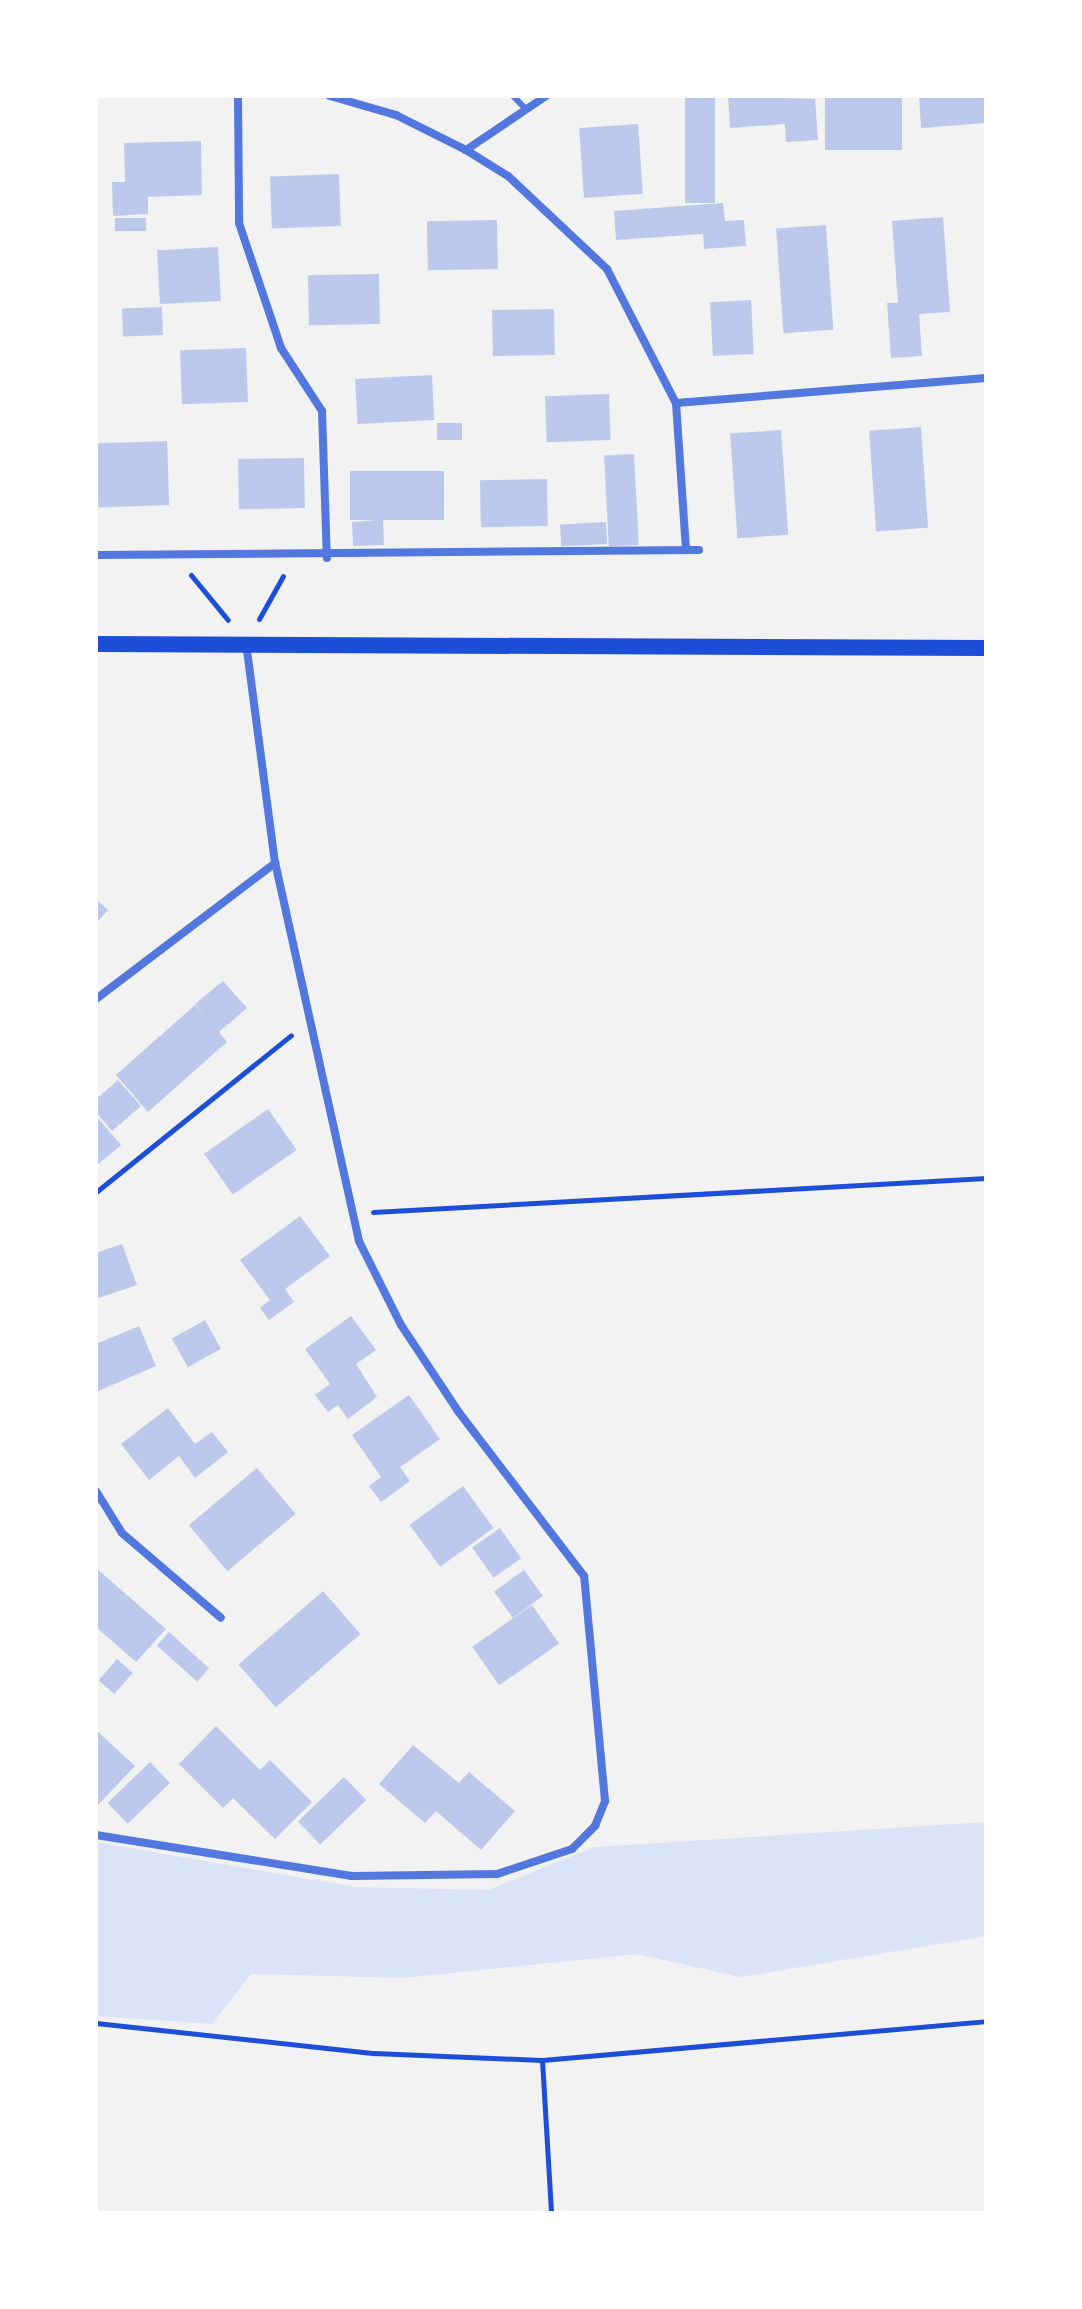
<!DOCTYPE html>
<html>
<head>
<meta charset="utf-8">
<style>
	body { margin:0 }
	#map { position:relative; width:1082px; height:2309px; overflow:hidden; background:#f2f2f2; font-family:"DM Sans",sans-serif }
	div>[style] { position:absolute }
	[style*='--x'] { left:calc(var(--x)*1px); top:calc(var(--y)*1px); width:calc(var(--w)*1px); rotate:calc(var(--a)*1deg) }
	.green>* { inset:0; background:#dbe4f7 }
	.building>* { inset:0; background:#bdc9ec; transform-origin:0 0 }
	.path>* { height:5px; margin:-2.5px; padding:0 2.5px; transform-origin:2.5px; border-radius:2.5px; background:#1d4ed8 }
	.service>* { height:6px; margin:-3px; padding:0 3px; transform-origin:3px; border-radius:3px; background:#5277de }
	.minor>* { height:8px; margin:-4px; padding:0 4px; transform-origin:4px; border-radius:4px; background:#5277de }
	.secondary>* { height:16px; margin:-8px; padding:0 8px; transform-origin:8px; border-radius:8px; background:#1d4ed8 }
	span { translate:-50% -50%; white-space:nowrap; text-align:center; line-height:1.15; -webkit-text-stroke:7px #fff; paint-order:stroke }
	.frame { position:absolute; inset:0; border:98px solid #fff; pointer-events:none }
</style>
</head>
<body>
<div id="map">
	<div class="green">
		<div style="clip-path:polygon(986px 1822px,986px 1936px,740px 1977px,637px 1954px,404px 1978px,251px 1974px,212px 2024px,96px 2016px,96px 1842px,355px 1887px,488px 1890px,594px 1847px)"></div>
	</div>
	<div class="building">
		<div style="left:685px;top:96px;width:30px;height:107px"></div>
		<div style="clip-path:polygon(728px 96px,815px 99px,818px 140px,786px 142px,785px 124px,730px 128px)"></div>
		<div style="left:825px;top:96px;width:77px;height:54px"></div>
		<div style="clip-path:polygon(919px 96px,986px 96px,986px 123px,921px 128px)"></div>
		<div style="left:638px;top:124px;width:70px;height:59px;rotate:86deg"></div>
		<div style="clip-path:polygon(201px 141px,202px 195px,148px 197px,148px 214px,113px 216px,112px 182px,125px 182px,124px 143px)"></div>
		<div style="left:339px;top:174px;width:52px;height:69px;rotate:88deg"></div>
		<div style="clip-path:polygon(723px 203px,725px 221px,744px 220px,746px 246px,704px 249px,703px 234px,616px 240px,614px 211px)"></div>
		<div style="clip-path:polygon(943px 217px,950px 312px,919px 314px,922px 356px,891px 358px,887px 303px,898px 303px,892px 221px)"></div>
		<div style="left:146px;top:218px;width:13px;height:31px;rotate:90deg"></div>
		<div style="left:497px;top:220px;width:49px;height:70px;rotate:89deg"></div>
		<div style="left:826px;top:225px;width:105px;height:50px;rotate:86deg"></div>
		<div style="left:218px;top:247px;width:54px;height:61px;rotate:87deg"></div>
		<div style="left:379px;top:274px;width:50px;height:71px;rotate:89deg"></div>
		<div style="left:751px;top:300px;width:54px;height:41px;rotate:87deg"></div>
		<div style="left:162px;top:307px;width:28px;height:40px;rotate:88deg"></div>
		<div style="left:554px;top:309px;width:46px;height:62px;rotate:89deg"></div>
		<div style="left:246px;top:348px;width:54px;height:66px;rotate:88deg"></div>
		<div style="left:432px;top:375px;width:45px;height:77px;rotate:87deg"></div>
		<div style="left:609px;top:394px;width:46px;height:64px;rotate:88deg"></div>
		<div style="left:437px;top:423px;width:25px;height:17px"></div>
		<div style="left:921px;top:427px;width:101px;height:52px;rotate:86deg"></div>
		<div style="left:781px;top:430px;width:105px;height:51px;rotate:86deg"></div>
		<div style="left:167px;top:441px;width:64px;height:71px;rotate:88deg"></div>
		<div style="left:634px;top:454px;width:91px;height:30px;rotate:87deg"></div>
		<div style="left:304px;top:458px;width:50px;height:66px;rotate:89deg"></div>
		<div style="clip-path:polygon(350px 471px,444px 471px,444px 520px,383px 520px,384px 545px,353px 546px,352px 522px,378px 520px,350px 520px)"></div>
		<div style="left:547px;top:479px;width:47px;height:67px;rotate:89deg"></div>
		<div style="left:606px;top:522px;width:22px;height:46px;rotate:87deg"></div>
		<div style="clip-path:polygon(96px 899px,108px 910px,96px 923px)"></div>
		<div style="clip-path:polygon(223px 981px,247px 1008px,219px 1032px,227px 1042px,148px 1112px,116px 1075px,195px 1005px,204px 1014px,195px 1004px)"></div>
		<div style="clip-path:polygon(118px 1080px,141px 1106px,112px 1131px,96px 1112px,96px 1099px)"></div>
		<div style="left:268px;top:1109px;width:50px;height:78px;rotate:55deg"></div>
		<div style="clip-path:polygon(96px 1116px,121px 1145px,96px 1166px)"></div>
		<div style="clip-path:polygon(300px 1216px,330px 1256px,285px 1289px,294px 1302px,269px 1320px,260px 1308px,270px 1300px,240px 1260px)"></div>
		<div style="clip-path:polygon(122px 1244px,137px 1285px,96px 1299px,96px 1253px)"></div>
		<div style="clip-path:polygon(351px 1316px,376px 1350px,356px 1364px,377px 1397px,348px 1419px,338px 1405px,328px 1412px,315px 1395px,330px 1384px,305px 1349px)"></div>
		<div style="left:205px;top:1320px;width:33px;height:38px;rotate:61deg"></div>
		<div style="clip-path:polygon(139px 1326px,156px 1366px,96px 1392px,96px 1344px)"></div>
		<div style="clip-path:polygon(409px 1395px,440px 1439px,400px 1467px,410px 1481px,381px 1502px,369px 1486px,381px 1477px,352px 1435px)"></div>
		<div style="clip-path:polygon(168px 1408px,195px 1444px,212px 1432px,228px 1452px,195px 1478px,179px 1456px,149px 1480px,121px 1444px)"></div>
		<div style="left:257px;top:1468px;width:60px;height:89px;rotate:50deg"></div>
		<div style="left:463px;top:1486px;width:52px;height:66px;rotate:54deg"></div>
		<div style="left:500px;top:1528px;width:37px;height:34px;rotate:55deg"></div>
		<div style="clip-path:polygon(96px 1568px,166px 1629px,136px 1662px,96px 1627px)"></div>
		<div style="left:524px;top:1570px;width:32px;height:37px;rotate:54deg"></div>
		<div style="left:323px;top:1591px;width:57px;height:112px;rotate:49deg"></div>
		<div style="left:532px;top:1605px;width:47px;height:73px;rotate:55deg"></div>
		<div style="left:169px;top:1632px;width:54px;height:18px;rotate:42deg"></div>
		<div style="left:117px;top:1659px;width:21px;height:28px;rotate:41deg"></div>
		<div style="clip-path:polygon(216px 1726px,260px 1770px,270px 1760px,312px 1802px,275px 1839px,233px 1798px,223px 1808px,179px 1764px)"></div>
		<div style="clip-path:polygon(96px 1730px,135px 1766px,96px 1807px)"></div>
		<div style="clip-path:polygon(413px 1745px,459px 1783px,469px 1772px,515px 1811px,481px 1850px,436px 1811px,425px 1823px,379px 1784px)"></div>
		<div style="left:150px;top:1762px;width:29px;height:59px;rotate:46deg"></div>
		<div style="left:344px;top:1777px;width:32px;height:64px;rotate:46deg"></div>
	</div>
	<div class="path">
		<div style="--x:191;--y:575;--w:58;--a:50.6"></div>
		<div style="--x:259;--y:619;--w:49;--a:-60.8"></div>
		<div style="--x:96;--y:1192;--w:250;--a:-38.8"></div>
		<div style="--x:373;--y:1212;--w:614;--a:-3.17"></div>
		<div style="--x:96;--y:2023;--w:280;--a:6.2"></div>
		<div style="--x:374;--y:2053;--w:168;--a:2.4"></div>
		<div style="--x:542;--y:2060;--w:446;--a:-5"></div>
		<div style="--x:542;--y:2060;--w:153;--a:86.6"></div>
	</div>
	<div class="service">
		<div style="--x:513;--y:96;--w:17;--a:45"></div>
	</div>
	<div class="minor">
		<div style="--x:238;--y:96;--w:127;--a:89.5"></div>
		<div style="--x:239;--y:223;--w:132;--a:71.4"></div>
		<div style="--x:281;--y:348;--w:75;--a:56.9"></div>
		<div style="--x:322;--y:411;--w:147;--a:88.1"></div>
		<div style="--x:330;--y:96;--w:69;--a:16.1"></div>
		<div style="--x:396;--y:115;--w:78;--a:26.6"></div>
		<div style="--x:466;--y:150;--w:49;--a:31.8"></div>
		<div style="--x:508;--y:176;--w:136;--a:43.2"></div>
		<div style="--x:607;--y:269;--w:151;--a:62.8"></div>
		<div style="--x:676;--y:403;--w:147;--a:86.1"></div>
		<div style="--x:466;--y:150;--w:97;--a:-34"></div>
		<div style="--x:676;--y:403;--w:311;--a:-4.6"></div>
		<div style="--x:96;--y:555;--w:603;--a:-0.48"></div>
		<div style="--x:96;--y:999;--w:225;--a:-37.2"></div>
		<div style="--x:96;--y:1491;--w:49;--a:58.2"></div>
		<div style="--x:122;--y:1533;--w:130;--a:40.6"></div>
		<div style="--x:96;--y:1835;--w:259;--a:9.1"></div>
		<div style="--x:352;--y:1876;--w:145;--a:-0.8"></div>
		<div style="--x:497;--y:1874;--w:79;--a:-18.4"></div>
		<div style="--x:572;--y:1849;--w:33;--a:-45"></div>
		<div style="--x:595;--y:1826;--w:27;--a:-68"></div>
		<div style="--x:605;--y:1801;--w:226;--a:-95.3"></div>
		<div style="--x:584;--y:1576;--w:208;--a:-127.4"></div>
		<div style="--x:458;--y:1411;--w:103;--a:-123.5"></div>
		<div style="--x:401;--y:1325;--w:94;--a:-116.6"></div>
		<div style="--x:359;--y:1241;--w:387;--a:-102.5"></div>
		<div style="--x:275;--y:863;--w:223;--a:-97.5"></div>
	</div>
	<div class="secondary">
		<div style="--x:96;--y:644;--w:890;--a:0.26"></div>
	</div>
	<div class="frame"></div>
</div>
</body>
</html>
